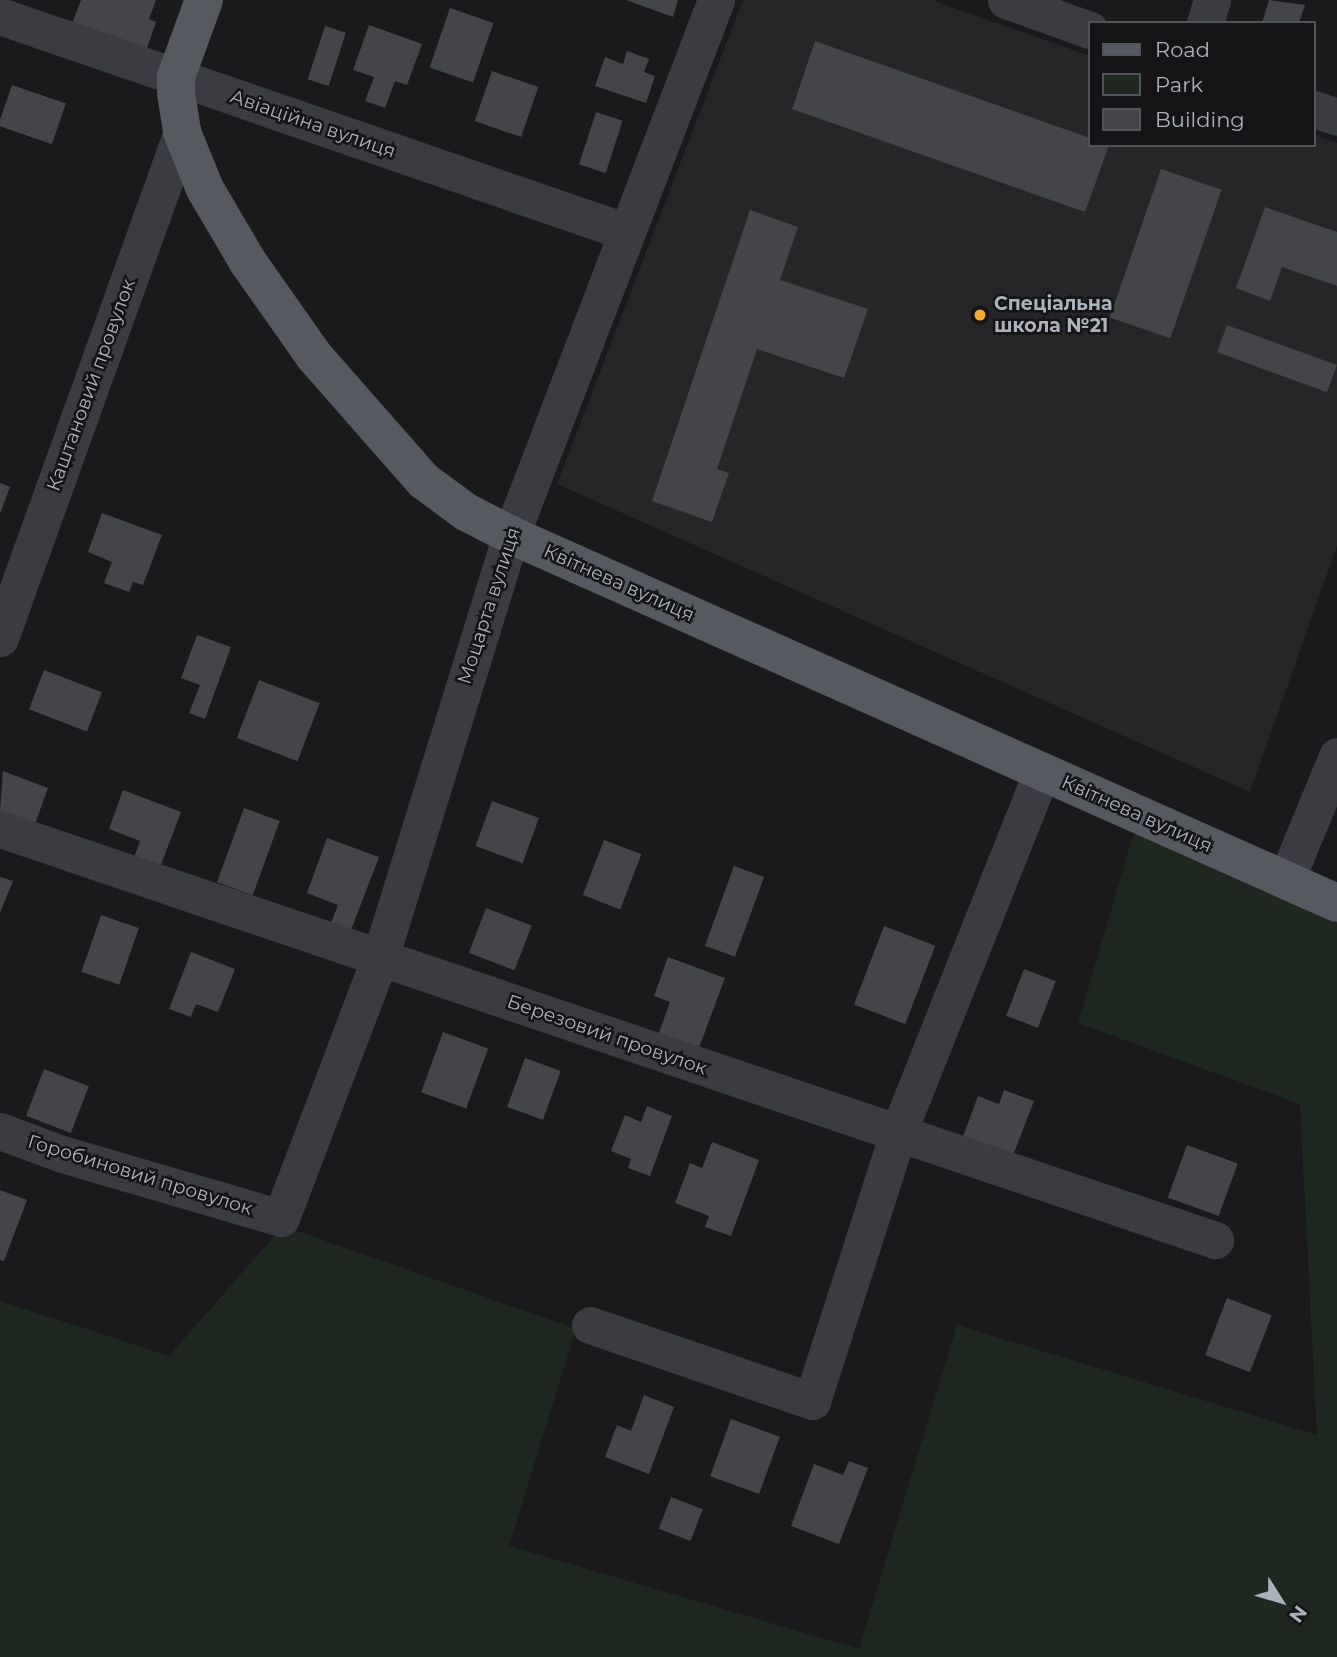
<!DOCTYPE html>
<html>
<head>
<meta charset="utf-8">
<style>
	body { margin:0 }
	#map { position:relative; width:1337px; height:1657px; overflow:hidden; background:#1a1a1c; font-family:Montserrat,sans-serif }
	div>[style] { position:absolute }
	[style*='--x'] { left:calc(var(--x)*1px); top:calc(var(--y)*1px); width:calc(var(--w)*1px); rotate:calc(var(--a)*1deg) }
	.built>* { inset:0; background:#262629 }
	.green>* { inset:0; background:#1f2820 }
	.building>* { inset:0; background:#444549; transform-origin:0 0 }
	.minor>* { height:37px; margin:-18.5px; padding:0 18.5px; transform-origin:18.5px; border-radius:18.5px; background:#3a3c41 }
	.major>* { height:38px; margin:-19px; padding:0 19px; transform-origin:19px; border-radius:19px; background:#565960 }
	.dots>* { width:19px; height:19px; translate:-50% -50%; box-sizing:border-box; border:4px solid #151517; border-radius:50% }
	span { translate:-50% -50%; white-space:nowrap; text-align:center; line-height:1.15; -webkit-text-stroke:5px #151517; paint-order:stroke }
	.street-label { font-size:19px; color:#acb2bc }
	.poi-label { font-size:19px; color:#acb2bc; font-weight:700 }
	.left { translate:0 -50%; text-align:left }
	.legend { position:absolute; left:1088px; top:21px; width:228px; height:126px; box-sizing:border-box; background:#151517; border:2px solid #515459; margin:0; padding:9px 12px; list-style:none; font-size:21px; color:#acb2bc }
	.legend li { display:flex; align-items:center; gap:14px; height:35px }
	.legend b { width:35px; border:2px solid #515459 }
	.north { position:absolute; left:1246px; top:1566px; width:70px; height:70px; -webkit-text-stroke:5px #151517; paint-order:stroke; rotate:127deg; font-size:19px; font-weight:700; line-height:28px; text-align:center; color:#acb2bc }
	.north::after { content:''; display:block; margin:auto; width:24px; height:32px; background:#acb2bc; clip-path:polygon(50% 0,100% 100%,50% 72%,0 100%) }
</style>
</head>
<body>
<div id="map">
	<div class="built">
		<div style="clip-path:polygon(743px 0,932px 0,1090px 56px,1090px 145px,1314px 145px,1314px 135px,1337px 143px,1337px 546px,1250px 792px,557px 484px)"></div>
	</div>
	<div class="green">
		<div style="clip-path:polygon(1139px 815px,1337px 903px,1337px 1657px,0 1657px,0 1301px,169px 1356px,283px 1226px,576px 1329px,509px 1546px,859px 1649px,957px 1325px,1317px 1435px,1300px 1104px,1078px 1023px)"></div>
	</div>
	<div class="building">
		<div style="clip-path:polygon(81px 0,156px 0,149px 19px,156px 22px,145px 54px,71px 27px)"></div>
		<div style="clip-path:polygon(626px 0,678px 0,673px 17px)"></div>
		<div style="clip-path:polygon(1269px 0,1305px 5px,1299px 23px,1262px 23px)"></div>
		<div style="left:450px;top:8px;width:46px;height:63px;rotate:19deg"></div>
		<div style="clip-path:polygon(369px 25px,422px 44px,407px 85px,395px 81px,385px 108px,365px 101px,374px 77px,353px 70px)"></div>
		<div style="left:325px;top:26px;width:22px;height:56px;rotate:18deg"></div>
		<div style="clip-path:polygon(815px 41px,1090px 138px,1090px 145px,1109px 145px,1085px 212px,792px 109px)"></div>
		<div style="clip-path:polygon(627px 51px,649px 59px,644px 72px,655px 76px,646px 103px,595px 86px,605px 57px,623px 64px)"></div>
		<div style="left:492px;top:71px;width:49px;height:53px;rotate:19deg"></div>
		<div style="left:12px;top:85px;width:57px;height:43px;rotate:19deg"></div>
		<div style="left:596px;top:112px;width:28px;height:55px;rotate:18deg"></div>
		<div style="left:1161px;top:169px;width:64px;height:157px;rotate:19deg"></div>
		<div style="clip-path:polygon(1265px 207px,1337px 232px,1337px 286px,1282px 267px,1270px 301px,1236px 288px)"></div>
		<div style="clip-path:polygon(750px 210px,798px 227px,780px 280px,868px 309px,844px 378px,757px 349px,717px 469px,729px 473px,712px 522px,652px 501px)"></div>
		<div style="left:1227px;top:325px;width:117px;height:29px;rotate:20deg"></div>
		<div style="clip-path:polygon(0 483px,10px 487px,0 514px)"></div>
		<div style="clip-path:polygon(102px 513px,162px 535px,143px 585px,133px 582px,129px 592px,104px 583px,112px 562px,88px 552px)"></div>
		<div style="clip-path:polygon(197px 635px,231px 647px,205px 719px,189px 713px,200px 685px,181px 678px)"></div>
		<div style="left:44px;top:670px;width:62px;height:42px;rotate:21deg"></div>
		<div style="left:259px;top:680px;width:65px;height:62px;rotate:21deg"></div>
		<div style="clip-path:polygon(3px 771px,48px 788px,35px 824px,0 811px)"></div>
		<div style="clip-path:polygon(123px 790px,181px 812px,159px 870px,133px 860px,140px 841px,109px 829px)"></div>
		<div style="left:492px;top:801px;width:50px;height:48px;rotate:20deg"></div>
		<div style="left:244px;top:808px;width:38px;height:79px;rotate:20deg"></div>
		<div style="clip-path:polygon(327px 838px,379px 857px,351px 930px,331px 923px,338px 905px,307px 893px)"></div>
		<div style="left:604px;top:840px;width:40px;height:59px;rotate:21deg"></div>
		<div style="left:734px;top:866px;width:32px;height:85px;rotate:20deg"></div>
		<div style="clip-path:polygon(0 877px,13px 881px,0 913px)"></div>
		<div style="left:486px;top:908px;width:49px;height:48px;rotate:21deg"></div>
		<div style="left:101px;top:915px;width:40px;height:60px;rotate:19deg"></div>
		<div style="left:884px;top:926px;width:55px;height:84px;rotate:21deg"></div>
		<div style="clip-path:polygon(191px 952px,235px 969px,218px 1012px,196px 1004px,191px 1017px,169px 1009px)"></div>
		<div style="clip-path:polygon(668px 957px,725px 978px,696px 1056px,656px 1041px,670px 1002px,654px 996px)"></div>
		<div style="left:1024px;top:969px;width:34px;height:50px;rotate:21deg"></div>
		<div style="left:443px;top:1032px;width:48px;height:64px;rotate:20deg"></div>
		<div style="left:525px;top:1058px;width:38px;height:52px;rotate:20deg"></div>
		<div style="left:44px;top:1069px;width:48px;height:50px;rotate:21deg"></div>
		<div style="clip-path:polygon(1004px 1090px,1034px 1101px,1012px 1158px,962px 1139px,978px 1096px,999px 1104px)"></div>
		<div style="clip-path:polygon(647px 1106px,672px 1116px,650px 1176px,628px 1168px,631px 1159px,611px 1151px,625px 1115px,641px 1122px)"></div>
		<div style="clip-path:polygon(712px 1142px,759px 1160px,731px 1236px,705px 1227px,709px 1216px,675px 1203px,690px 1163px,702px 1168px)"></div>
		<div style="left:1187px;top:1145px;width:54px;height:56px;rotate:20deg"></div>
		<div style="clip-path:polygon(0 1190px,27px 1200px,4px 1261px,0 1260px)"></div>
		<div style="left:1227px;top:1298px;width:48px;height:61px;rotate:21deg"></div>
		<div style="clip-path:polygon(644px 1395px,674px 1407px,649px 1474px,605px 1457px,617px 1425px,631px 1431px)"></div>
		<div style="left:731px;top:1419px;width:52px;height:61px;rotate:20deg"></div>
		<div style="clip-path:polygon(849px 1461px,868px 1468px,839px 1544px,791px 1526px,814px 1464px,843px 1475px)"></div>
		<div style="left:671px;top:1497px;width:34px;height:34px;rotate:21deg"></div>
	</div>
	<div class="minor">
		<div style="--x:1006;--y:0;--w:89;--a:19.7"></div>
		<div style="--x:0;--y:16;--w:663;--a:19.01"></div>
		<div style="--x:1205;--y:23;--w:24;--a:-73"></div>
		<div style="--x:1314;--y:109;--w:24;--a:19"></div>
		<div style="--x:0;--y:638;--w:538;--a:-70.22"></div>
		<div style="--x:0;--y:829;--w:1283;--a:18.69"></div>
		<div style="--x:1286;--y:880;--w:134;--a:-67.6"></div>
		<div style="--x:0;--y:1131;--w:66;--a:20.4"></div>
		<div style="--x:62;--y:1154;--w:228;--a:16.3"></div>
		<div style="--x:281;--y:1218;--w:278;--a:-69.2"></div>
		<div style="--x:380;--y:958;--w:443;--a:-72.8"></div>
		<div style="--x:511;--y:535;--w:573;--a:-69.03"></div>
		<div style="--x:590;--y:1325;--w:235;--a:18.9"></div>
		<div style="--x:812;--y:1401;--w:281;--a:-72.2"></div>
		<div style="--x:898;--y:1133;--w:389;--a:-68.3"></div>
	</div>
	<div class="major">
		<div style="--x:204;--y:0;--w:82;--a:110"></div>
		<div style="--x:176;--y:77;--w:16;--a:90"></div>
		<div style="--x:176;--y:93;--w:39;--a:81"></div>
		<div style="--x:182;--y:132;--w:61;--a:68"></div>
		<div style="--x:205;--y:189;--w:85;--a:59.5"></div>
		<div style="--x:248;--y:262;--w:115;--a:54.9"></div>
		<div style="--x:314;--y:356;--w:167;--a:48.7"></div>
		<div style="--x:424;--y:481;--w:52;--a:36.4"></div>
		<div style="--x:466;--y:512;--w:51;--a:27.1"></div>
		<div style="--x:511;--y:535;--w:904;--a:24.01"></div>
	</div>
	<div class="dots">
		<div style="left:980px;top:315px;background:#f8a935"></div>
	</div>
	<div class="street-label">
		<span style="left:313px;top:124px;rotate:19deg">Авіаційна вулиця</span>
		<span style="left:91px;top:385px;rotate:-70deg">Каштановий провулок</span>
		<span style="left:619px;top:583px;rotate:24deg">Квітнева вулиця</span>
		<span style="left:489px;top:606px;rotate:-72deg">Моцарта вулиця</span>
		<span style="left:1137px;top:814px;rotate:24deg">Квітнева вулиця</span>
		<span style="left:607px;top:1035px;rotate:19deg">Березовий провулок</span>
		<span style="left:140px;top:1175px;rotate:17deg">Горобиновий провулок</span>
	</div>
	<div class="poi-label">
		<span class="left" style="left:994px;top:315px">Спеціальна<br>школа №21</span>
	</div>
	<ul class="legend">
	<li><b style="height:9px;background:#565960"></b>Road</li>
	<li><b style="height:19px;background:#1f2820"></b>Park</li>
	<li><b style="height:19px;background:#444549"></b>Building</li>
	</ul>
	<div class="north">N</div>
</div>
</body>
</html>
